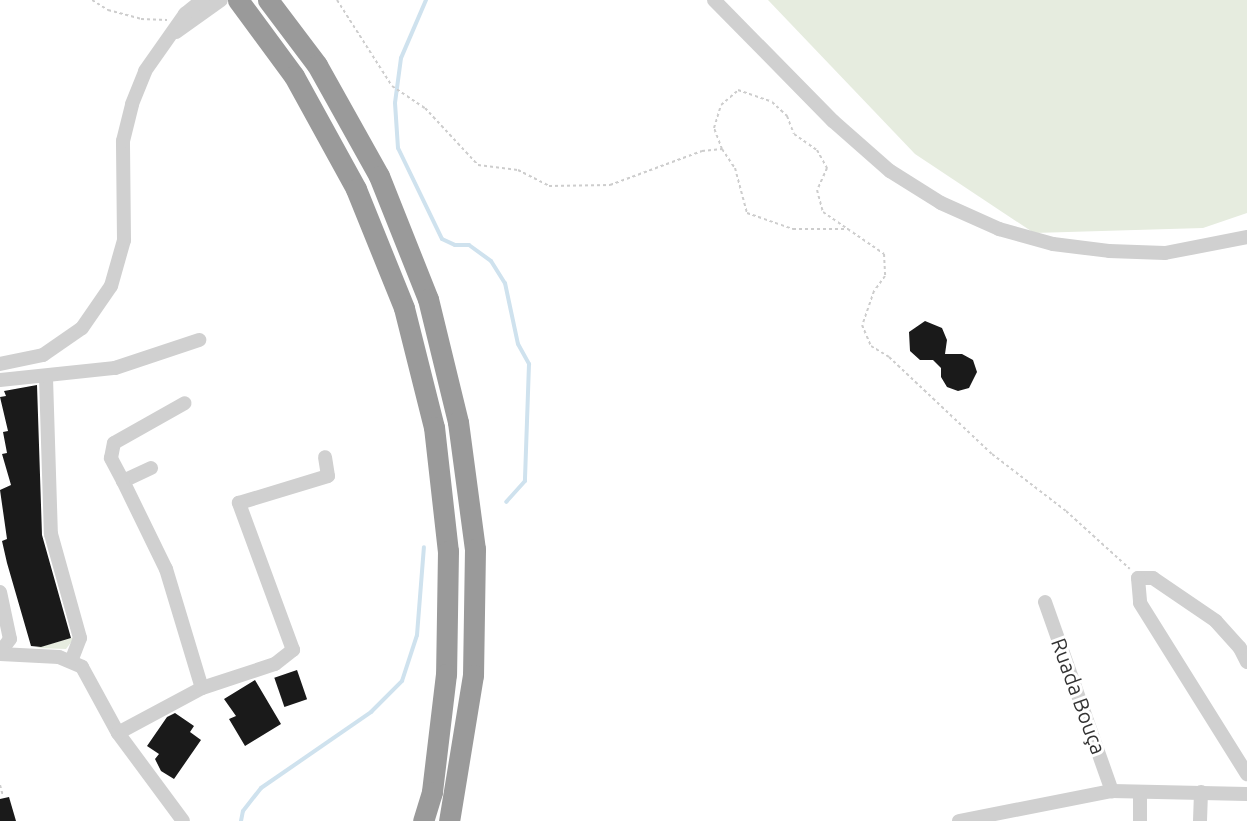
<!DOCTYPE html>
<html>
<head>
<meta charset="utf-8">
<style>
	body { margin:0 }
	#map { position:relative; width:1247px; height:821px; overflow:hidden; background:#fff; font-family:Ubuntu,sans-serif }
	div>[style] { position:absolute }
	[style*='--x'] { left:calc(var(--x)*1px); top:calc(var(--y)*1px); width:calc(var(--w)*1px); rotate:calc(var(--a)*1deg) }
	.green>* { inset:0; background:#e6ecdf }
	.stream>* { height:4px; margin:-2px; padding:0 2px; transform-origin:2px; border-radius:2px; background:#cfe2ee }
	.building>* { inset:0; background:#1a1a1a; transform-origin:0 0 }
	.path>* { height:2px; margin-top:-1px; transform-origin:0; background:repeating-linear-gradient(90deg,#cdcdcd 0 3px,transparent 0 6px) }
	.minor>* { height:14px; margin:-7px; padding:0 7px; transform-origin:7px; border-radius:7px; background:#d0d0d0 }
	.highway>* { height:21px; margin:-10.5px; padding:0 10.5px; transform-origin:10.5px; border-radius:10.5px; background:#9a9a9a }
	span { translate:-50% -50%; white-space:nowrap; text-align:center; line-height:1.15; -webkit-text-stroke:6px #fff; paint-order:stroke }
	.street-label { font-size:21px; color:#333 }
</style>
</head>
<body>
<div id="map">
	<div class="green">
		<div style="clip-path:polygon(768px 0,1247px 0,1247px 213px,1203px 228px,1034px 233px,915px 154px)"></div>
		<div style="clip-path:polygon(75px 637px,66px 649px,36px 648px)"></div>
	</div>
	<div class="stream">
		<div style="--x:426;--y:0;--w:63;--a:113.3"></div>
		<div style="--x:401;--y:58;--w:45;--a:97.6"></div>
		<div style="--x:395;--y:103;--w:45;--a:86.2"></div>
		<div style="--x:398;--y:148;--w:101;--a:64.2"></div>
		<div style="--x:442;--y:239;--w:14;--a:25"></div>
		<div style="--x:455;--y:245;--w:14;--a:0"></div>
		<div style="--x:469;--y:245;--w:27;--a:36"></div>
		<div style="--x:491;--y:261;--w:26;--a:58"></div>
		<div style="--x:505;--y:283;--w:62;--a:78"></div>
		<div style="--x:518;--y:344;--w:23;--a:61"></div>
		<div style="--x:529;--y:364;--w:117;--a:92"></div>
		<div style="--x:525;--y:481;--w:28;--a:132"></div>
		<div style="--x:241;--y:821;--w:10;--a:-79"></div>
		<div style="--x:243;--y:811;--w:29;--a:-52"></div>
		<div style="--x:261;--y:788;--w:134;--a:-34.6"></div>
		<div style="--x:371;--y:712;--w:44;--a:-45"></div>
		<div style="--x:402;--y:681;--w:48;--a:-71.9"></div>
		<div style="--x:417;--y:635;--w:88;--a:-85.5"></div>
	</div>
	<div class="building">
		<div style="clip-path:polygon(925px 321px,942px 328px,947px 340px,945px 354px,962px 354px,973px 360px,977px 372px,969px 388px,958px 391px,947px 387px,941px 377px,941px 368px,933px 360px,920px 360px,910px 351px,909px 332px)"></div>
		<div style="clip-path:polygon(37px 385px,42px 535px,71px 638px,41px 647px,31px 646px,7px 563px,2px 541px,7px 539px,0 490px,11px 485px,2px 454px,7px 453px,3px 432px,8px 431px,0 397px,6px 396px,4px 391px)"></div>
		<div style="left:297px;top:670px;width:31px;height:24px;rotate:71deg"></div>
		<div style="clip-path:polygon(255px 680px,281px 724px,245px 746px,229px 719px,236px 716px,224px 699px)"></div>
		<div style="clip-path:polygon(175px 713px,194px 726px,190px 732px,201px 740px,174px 779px,161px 771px,155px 759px,159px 754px,147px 746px,167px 717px)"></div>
		<div style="clip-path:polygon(9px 797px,16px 821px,0 821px,0 799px)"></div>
	</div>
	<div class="path">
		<div style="--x:92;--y:0;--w:19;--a:32"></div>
		<div style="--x:108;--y:10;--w:34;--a:15"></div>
		<div style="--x:141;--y:19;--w:26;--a:2"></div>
		<div style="--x:337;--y:0;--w:102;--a:57.4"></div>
		<div style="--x:392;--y:86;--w:40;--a:34"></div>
		<div style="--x:425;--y:108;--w:78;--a:47.1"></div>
		<div style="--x:478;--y:165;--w:40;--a:7.1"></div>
		<div style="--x:518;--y:170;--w:35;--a:27"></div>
		<div style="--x:549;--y:186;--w:61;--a:-0.9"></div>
		<div style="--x:610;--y:185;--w:98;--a:-20.3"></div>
		<div style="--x:702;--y:151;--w:20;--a:-6"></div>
		<div style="--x:722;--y:149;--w:23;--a:56"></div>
		<div style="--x:735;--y:168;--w:47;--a:75.1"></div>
		<div style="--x:747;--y:213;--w:49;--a:19.2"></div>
		<div style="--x:793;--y:229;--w:55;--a:0"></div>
		<div style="--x:722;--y:149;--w:22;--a:-111"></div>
		<div style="--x:714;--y:128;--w:24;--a:-73"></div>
		<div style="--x:721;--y:105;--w:23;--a:-41"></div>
		<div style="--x:738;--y:90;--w:36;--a:19"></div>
		<div style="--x:772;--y:102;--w:21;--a:43"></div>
		<div style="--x:787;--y:116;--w:19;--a:69"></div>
		<div style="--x:794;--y:134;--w:28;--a:35"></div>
		<div style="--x:817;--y:150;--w:21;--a:61"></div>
		<div style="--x:827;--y:168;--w:24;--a:114"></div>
		<div style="--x:817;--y:190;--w:23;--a:75"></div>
		<div style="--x:823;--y:212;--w:74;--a:34.5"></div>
		<div style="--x:884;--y:254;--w:22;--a:87"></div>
		<div style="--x:885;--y:276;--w:19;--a:126"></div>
		<div style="--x:874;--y:291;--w:36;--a:109"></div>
		<div style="--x:862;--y:325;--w:23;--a:67"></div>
		<div style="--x:871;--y:346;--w:21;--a:31"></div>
		<div style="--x:889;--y:357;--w:141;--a:43.3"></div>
		<div style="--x:992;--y:454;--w:93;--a:37.6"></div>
		<div style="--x:1066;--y:511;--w:86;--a:42.2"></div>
		<div style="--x:0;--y:785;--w:11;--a:75"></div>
	</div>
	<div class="minor">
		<div style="--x:714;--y:0;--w:170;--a:45.5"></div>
		<div style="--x:833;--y:121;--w:76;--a:41.3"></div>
		<div style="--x:890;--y:171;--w:60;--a:32.1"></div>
		<div style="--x:941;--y:203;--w:64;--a:24.1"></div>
		<div style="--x:999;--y:229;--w:56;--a:15.5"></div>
		<div style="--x:1053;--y:244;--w:56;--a:7.1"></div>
		<div style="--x:1109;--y:251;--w:56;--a:2"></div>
		<div style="--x:1165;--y:253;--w:84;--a:-11"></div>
		<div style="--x:176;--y:32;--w:55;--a:-35.4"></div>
		<div style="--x:0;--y:364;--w:44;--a:-11.8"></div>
		<div style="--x:43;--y:355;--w:47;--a:-34.7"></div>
		<div style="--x:82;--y:328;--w:51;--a:-55.4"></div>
		<div style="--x:111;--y:286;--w:48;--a:-74.2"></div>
		<div style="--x:124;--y:240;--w:99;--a:-90.6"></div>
		<div style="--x:123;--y:141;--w:38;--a:-76"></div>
		<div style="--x:132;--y:104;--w:35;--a:-68"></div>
		<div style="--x:145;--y:71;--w:70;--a:-54.9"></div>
		<div style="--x:185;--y:14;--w:22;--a:-39"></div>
		<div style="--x:46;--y:378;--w:156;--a:88.2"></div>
		<div style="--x:51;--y:534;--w:108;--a:74.4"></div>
		<div style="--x:80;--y:638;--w:22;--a:111"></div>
		<div style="--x:0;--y:380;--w:116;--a:-6"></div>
		<div style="--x:115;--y:368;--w:89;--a:-18.4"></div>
		<div style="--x:151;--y:468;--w:31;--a:155"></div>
		<div style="--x:123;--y:481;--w:98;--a:64"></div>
		<div style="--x:166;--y:569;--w:124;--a:73.2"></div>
		<div style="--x:123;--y:481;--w:26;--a:-118"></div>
		<div style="--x:111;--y:458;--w:15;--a:-79"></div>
		<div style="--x:114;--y:443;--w:81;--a:-29.4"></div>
		<div style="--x:0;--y:592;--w:48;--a:78"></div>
		<div style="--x:10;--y:639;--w:17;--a:126"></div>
		<div style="--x:1045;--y:602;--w:201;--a:70.5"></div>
		<div style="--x:0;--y:654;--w:59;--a:2.9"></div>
		<div style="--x:59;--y:657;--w:25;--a:23"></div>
		<div style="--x:82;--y:667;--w:75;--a:61.4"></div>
		<div style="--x:118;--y:733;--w:109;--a:53.5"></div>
		<div style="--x:1247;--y:662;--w:16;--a:-117"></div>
		<div style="--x:1240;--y:648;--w:36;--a:-132"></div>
		<div style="--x:1216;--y:621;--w:76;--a:-145.7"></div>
		<div style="--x:1153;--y:578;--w:15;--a:180"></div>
		<div style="--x:1138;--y:578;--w:25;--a:85"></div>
		<div style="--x:1140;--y:603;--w:202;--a:58"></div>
		<div style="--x:118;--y:733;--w:95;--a:-28.2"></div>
		<div style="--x:202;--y:688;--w:77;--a:-18.2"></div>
		<div style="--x:275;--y:664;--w:23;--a:-38"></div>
		<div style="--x:293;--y:650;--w:157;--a:-110.2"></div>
		<div style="--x:239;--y:503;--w:93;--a:-16.9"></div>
		<div style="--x:328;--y:476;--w:19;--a:-99"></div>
		<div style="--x:959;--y:821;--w:156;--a:-11.1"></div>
		<div style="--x:1112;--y:791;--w:135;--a:1.3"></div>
		<div style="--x:1140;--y:821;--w:29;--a:-90"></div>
		<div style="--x:1200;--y:821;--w:29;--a:-88"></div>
	</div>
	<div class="highway">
		<div style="--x:238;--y:0;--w:94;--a:53.6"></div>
		<div style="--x:294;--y:76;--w:129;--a:61.2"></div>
		<div style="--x:356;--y:189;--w:128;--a:68"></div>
		<div style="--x:404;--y:308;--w:123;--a:75.9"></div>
		<div style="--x:434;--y:427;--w:125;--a:83.6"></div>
		<div style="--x:448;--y:551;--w:123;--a:90.9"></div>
		<div style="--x:446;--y:674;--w:119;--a:96.8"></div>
		<div style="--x:432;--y:792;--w:30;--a:107"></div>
		<div style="--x:268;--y:0;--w:81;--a:53"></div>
		<div style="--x:317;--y:65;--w:127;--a:60.8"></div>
		<div style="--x:379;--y:176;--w:132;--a:68.3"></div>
		<div style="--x:428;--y:299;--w:127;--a:76.3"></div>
		<div style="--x:458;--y:422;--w:128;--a:82.4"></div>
		<div style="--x:475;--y:549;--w:126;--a:90.9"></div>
		<div style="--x:473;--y:675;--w:148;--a:99.3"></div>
	</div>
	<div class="street-label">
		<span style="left:1079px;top:696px;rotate:70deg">Ruada Bouça</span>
	</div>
</div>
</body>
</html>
